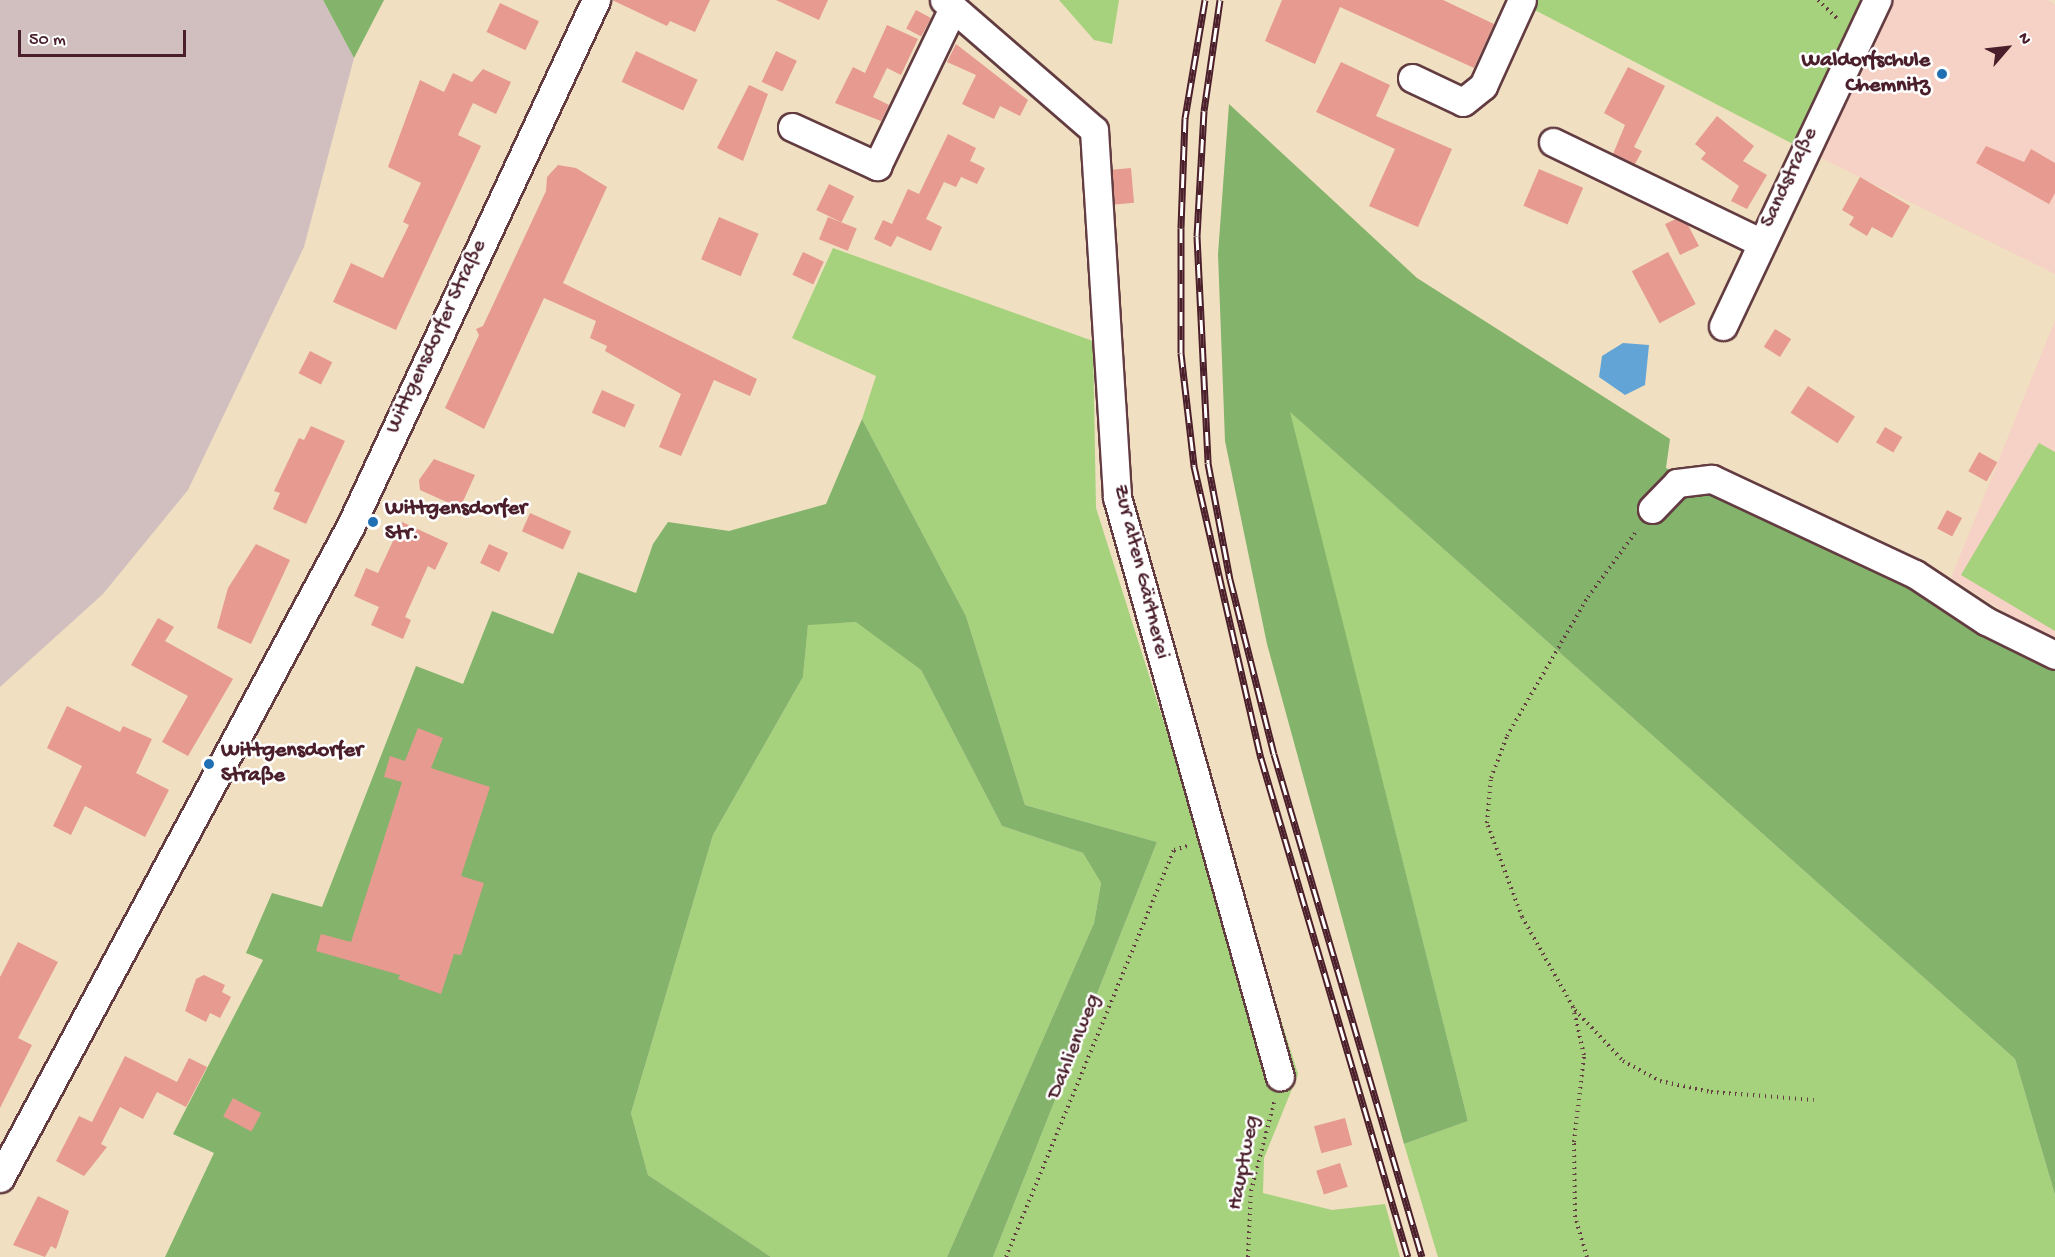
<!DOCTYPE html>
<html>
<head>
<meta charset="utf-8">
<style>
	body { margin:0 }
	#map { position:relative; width:2055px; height:1257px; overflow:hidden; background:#f0e0c1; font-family:"Gochi Hand",sans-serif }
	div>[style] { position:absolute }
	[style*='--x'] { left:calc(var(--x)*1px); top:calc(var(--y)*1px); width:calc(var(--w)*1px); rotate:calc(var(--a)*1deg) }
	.built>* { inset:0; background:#f6d1c5 }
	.industrial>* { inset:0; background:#d1bfbf }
	.green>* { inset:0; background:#a6d17d }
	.forest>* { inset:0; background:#84b36c }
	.water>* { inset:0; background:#63a4d6 }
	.building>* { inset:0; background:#e69a90; transform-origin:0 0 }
	.path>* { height:4px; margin-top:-2px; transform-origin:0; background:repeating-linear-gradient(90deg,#633c42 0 1.5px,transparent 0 6px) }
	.roads { filter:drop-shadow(2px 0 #633c42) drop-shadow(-2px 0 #633c42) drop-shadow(0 2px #633c42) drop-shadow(0 -2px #633c42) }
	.minor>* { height:27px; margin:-13.5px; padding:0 13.5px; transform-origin:13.5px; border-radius:13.5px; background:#fff }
	.rail>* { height:7px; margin-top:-3.5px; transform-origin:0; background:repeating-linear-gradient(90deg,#fff 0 14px,#4a1f2b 0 28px); box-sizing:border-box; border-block:2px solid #4a1f2b }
	.dots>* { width:16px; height:16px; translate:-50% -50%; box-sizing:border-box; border:3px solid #fff; border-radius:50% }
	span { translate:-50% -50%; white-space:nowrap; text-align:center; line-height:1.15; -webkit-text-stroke:5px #fff; paint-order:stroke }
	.poi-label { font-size:22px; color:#4a1f2b; font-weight:700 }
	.right { translate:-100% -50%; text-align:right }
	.left { translate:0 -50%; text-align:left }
	.street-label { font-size:22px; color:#4a1f2b }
	.north { position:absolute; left:1977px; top:18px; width:60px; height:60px; -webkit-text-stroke:4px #fff; paint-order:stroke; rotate:62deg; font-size:16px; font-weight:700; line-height:24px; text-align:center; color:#4a1f2b }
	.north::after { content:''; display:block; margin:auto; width:21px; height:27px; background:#4a1f2b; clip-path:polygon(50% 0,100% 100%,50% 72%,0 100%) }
	.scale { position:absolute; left:18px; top:30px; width:168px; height:27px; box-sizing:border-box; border:3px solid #4a1f2b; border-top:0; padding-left:8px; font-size:18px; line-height:21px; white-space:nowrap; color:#4a1f2b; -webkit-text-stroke:4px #fff; paint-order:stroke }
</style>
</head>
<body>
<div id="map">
	<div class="built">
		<div style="clip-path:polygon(1867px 0,2048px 0,2055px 5px,2055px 274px,1793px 144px)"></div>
		<div style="clip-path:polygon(2055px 320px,2055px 644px,1951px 578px)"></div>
	</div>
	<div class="industrial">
		<div style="clip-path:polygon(0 0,323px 0,354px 58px,304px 247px,188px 490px,103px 594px,0 687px)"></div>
	</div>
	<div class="green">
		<div style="clip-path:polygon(1059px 0,1119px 0,1112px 44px,1094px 40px)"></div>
		<div style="clip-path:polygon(1530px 0,1867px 0,1793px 144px,1527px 6px)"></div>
		<div style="clip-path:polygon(833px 248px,1093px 341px,1096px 508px,1178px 767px,1199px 758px,1298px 1074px,1264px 1158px,1263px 1193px,1332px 1210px,1385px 1204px,1400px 1257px,993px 1257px,1157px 842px,1025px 805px,966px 616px,862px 419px,876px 376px,792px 338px)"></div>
		<div style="clip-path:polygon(1289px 411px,2015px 1059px,2055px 1195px,2055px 1257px,1438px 1257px,1404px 1144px,1468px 1121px)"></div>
		<div style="clip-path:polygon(2039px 443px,2055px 452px,2055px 631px,1961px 575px)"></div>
		<div style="clip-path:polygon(857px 622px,921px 670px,1002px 826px,1083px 853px,1101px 883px,1094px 923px,947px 1257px,771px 1257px,648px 1175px,631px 1113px,713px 835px,803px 677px,808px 624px)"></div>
	</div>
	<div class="forest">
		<div style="clip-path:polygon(323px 0,384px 0,354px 58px)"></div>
		<div style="clip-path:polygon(1229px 104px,1417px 278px,1670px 439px,1666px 468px,2055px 660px,2055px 1195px,2015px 1059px,1290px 412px,1468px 1121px,1404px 1144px,1267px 644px,1225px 441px,1218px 254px)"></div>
		<div style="clip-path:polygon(862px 419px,966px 616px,1025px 805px,1157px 842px,993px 1257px,947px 1257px,1094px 923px,1101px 883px,1083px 853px,1002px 826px,921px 670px,856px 622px,808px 625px,803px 677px,713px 835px,631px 1113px,648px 1175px,771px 1257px,165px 1257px,214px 1153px,173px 1134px,263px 960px,246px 953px,272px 893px,322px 907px,416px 666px,463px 684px,492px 611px,553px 634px,578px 572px,636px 593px,653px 544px,668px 522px,729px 531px,826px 504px)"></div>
	</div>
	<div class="water">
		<div style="clip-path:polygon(1623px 343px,1649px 345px,1645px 385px,1625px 395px,1599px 377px,1602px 356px)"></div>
	</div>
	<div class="building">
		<div style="clip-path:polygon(612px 0,710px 0,695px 32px,670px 21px,667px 26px)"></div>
		<div style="clip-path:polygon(776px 0,828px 0,819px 20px)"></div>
		<div style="clip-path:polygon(1282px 0,1443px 0,1494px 24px,1474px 68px,1340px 7px,1315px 64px,1265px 41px)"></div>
		<div style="left:500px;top:3px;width:43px;height:32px;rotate:25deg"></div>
		<div style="left:916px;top:10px;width:17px;height:21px;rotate:28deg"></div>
		<div style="clip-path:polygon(887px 25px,918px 39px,901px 75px,887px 68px,873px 97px,889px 105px,881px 121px,835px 103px,853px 67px,865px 73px)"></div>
		<div style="clip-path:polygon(956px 44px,1028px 100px,1020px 116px,1000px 106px,994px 119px,962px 104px,976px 75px,947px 62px)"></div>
		<div style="left:636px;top:51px;width:68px;height:34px;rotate:25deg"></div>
		<div style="left:776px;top:51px;width:23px;height:34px;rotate:25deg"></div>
		<div style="clip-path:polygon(1341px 62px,1390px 85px,1376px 116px,1452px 149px,1418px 227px,1369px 206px,1395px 149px,1316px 112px)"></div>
		<div style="clip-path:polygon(1628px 67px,1665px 86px,1634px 147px,1642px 151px,1635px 164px,1613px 154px,1625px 125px,1604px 113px)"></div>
		<div style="clip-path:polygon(483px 69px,511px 82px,496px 114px,473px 103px,458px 135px,481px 146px,396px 330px,333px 302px,351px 263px,383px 278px,409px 225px,403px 222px,421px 183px,388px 167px,420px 80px,444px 92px,453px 73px,472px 82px)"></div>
		<div style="clip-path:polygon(749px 85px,768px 94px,743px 161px,717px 148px)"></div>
		<div style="clip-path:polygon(1717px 116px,1754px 146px,1743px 161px,1767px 175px,1747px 209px,1731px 201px,1739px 186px,1701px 159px,1706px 153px,1695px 144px)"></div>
		<div style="clip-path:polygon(948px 134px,976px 148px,970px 161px,985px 168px,977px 184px,961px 177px,956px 187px,944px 182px,926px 219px,942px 227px,931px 251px,897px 236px,891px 247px,874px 239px,883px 220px,892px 224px,908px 189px,919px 194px)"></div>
		<div style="clip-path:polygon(1986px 146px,2024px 162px,2031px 149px,2055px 163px,2055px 193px,2049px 204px,1976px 163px)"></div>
		<div style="clip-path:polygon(558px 165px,576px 168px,607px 187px,563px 283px,757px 379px,750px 396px,714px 380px,681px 456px,659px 447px,681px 394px,605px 351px,607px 346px,590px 338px,596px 321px,544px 298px,484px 429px,445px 408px,479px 335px,476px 329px,483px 326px,546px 191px,547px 177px)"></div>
		<div style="left:1131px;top:168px;width:35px;height:19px;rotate:85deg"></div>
		<div style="left:1539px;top:169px;width:48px;height:40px;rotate:23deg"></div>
		<div style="clip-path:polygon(1860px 177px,1910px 206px,1892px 238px,1872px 227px,1867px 236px,1849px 225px,1854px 217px,1842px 210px)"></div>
		<div style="left:829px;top:184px;width:28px;height:29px;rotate:26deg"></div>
		<div style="left:719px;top:217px;width:43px;height:46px;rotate:23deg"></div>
		<div style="left:828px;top:217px;width:31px;height:24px;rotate:22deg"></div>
		<div style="clip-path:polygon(1676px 219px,1688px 225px,1699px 246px,1680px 255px,1665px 224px)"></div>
		<div style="left:803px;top:252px;width:23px;height:25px;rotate:25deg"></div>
		<div style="left:1668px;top:252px;width:59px;height:41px;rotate:62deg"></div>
		<div style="left:1775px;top:329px;width:19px;height:21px;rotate:32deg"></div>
		<div style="left:310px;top:351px;width:25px;height:25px;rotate:27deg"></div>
		<div style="left:1808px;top:386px;width:56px;height:32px;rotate:33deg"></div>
		<div style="left:602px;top:390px;width:36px;height:25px;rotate:24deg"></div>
		<div style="clip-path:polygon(311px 426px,345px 441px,306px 524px,273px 509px,280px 493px,274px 491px,299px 438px,304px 440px)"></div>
		<div style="left:1885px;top:427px;width:20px;height:18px;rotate:30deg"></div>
		<div style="left:1979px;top:452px;width:21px;height:22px;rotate:29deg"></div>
		<div style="clip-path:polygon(434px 459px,475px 475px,460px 508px,420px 490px,419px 480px)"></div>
		<div style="left:1947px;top:510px;width:17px;height:21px;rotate:28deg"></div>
		<div style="left:530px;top:513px;width:45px;height:20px;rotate:24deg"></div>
		<div style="clip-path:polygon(402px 522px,448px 543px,435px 570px,428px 566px,405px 617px,411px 620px,403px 639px,371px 625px,379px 607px,354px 596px,366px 568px,378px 573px)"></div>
		<div style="clip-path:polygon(256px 544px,290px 560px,251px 644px,217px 628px,228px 588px)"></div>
		<div style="left:489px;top:544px;width:21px;height:21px;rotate:25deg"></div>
		<div style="clip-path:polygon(158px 618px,174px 627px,165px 641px,233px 679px,188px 756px,162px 742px,188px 696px,131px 665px)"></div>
		<div style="clip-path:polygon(67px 706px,120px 732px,123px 726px,152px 739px,136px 773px,169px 790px,145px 837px,85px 806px,71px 835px,53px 826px,82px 766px,47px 748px)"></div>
		<div style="clip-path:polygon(418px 728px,443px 738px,431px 768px,490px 787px,461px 876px,484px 883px,461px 955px,454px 954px,441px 994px,398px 979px,400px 975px,316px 951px,321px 934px,351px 942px,402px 782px,384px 777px,390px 756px,405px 761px)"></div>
		<div style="clip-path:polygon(18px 942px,58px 962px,18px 1038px,32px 1045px,0 1108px,0 977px)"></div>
		<div style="clip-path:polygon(204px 975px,225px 985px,222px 992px,231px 997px,220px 1018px,210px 1013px,206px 1022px,185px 1011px,196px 979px)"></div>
		<div style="clip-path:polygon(125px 1056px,177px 1082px,189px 1058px,207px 1067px,186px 1107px,157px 1092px,143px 1119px,120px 1107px,101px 1144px,107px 1147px,84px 1176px,56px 1161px,79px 1116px,92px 1122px)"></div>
		<div style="left:233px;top:1098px;width:32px;height:21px;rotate:28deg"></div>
		<div style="left:1345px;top:1118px;width:28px;height:32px;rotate:75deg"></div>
		<div style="left:1340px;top:1163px;width:25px;height:25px;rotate:72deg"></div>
		<div style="clip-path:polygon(38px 1196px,69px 1211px,56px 1249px,51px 1246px,45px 1257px,13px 1245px)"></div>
	</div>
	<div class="path">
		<div style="--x:1818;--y:0;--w:30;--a:44"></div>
		<div style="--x:1575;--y:1010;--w:70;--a:46.7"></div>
		<div style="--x:1623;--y:1061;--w:42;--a:28.4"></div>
		<div style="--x:1660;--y:1081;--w:52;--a:12.2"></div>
		<div style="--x:1711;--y:1092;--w:103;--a:4.4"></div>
		<div style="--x:1006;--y:1257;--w:440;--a:-67.6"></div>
		<div style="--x:1174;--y:850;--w:17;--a:-17"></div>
		<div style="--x:1248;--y:1257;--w:66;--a:-87.4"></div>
		<div style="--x:1251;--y:1191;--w:95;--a:-75.4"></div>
		<div style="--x:1587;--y:1257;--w:42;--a:-106.7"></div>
		<div style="--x:1575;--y:1217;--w:75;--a:-90.8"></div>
		<div style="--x:1574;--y:1142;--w:88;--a:-83.4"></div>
		<div style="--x:1584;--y:1055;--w:49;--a:-102.9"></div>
		<div style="--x:1573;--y:1007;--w:103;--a:-119.5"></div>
		<div style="--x:1522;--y:917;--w:100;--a:-110.4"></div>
		<div style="--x:1487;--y:823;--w:45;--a:-84.9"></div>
		<div style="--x:1491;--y:778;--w:45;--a:-69.1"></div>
		<div style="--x:1507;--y:736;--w:161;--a:-59.8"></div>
		<div style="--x:1588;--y:597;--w:84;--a:-53.7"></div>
	</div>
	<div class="roads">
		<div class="minor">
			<div style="--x:944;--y:0;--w:198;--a:40.9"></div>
			<div style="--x:1094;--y:130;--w:368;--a:86.4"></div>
			<div style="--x:1117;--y:497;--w:602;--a:74.3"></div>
			<div style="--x:1412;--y:78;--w:56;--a:25.2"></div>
			<div style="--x:1463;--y:102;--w:26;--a:-39"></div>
			<div style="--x:1483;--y:86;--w:94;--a:-65.6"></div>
			<div style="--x:792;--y:127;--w:94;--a:24.6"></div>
			<div style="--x:877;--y:166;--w:175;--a:-64.3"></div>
			<div style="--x:1553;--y:142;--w:230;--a:25.8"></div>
			<div style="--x:1723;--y:326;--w:361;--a:-64.7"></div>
			<div style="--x:1652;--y:509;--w:36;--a:-46"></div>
			<div style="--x:1677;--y:483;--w:35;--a:-7"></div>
			<div style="--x:1712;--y:479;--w:224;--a:25.1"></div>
			<div style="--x:1915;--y:574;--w:85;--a:33.5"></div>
			<div style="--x:1986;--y:621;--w:77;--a:26.2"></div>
			<div style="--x:0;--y:1178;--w:739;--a:-61.74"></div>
			<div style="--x:350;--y:527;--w:582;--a:-64.98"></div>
		</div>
	</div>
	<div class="rail">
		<div style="--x:1205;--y:0;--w:120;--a:99.6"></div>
		<div style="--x:1185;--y:118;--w:110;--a:92.1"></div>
		<div style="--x:1181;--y:228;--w:125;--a:90"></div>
		<div style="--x:1181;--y:353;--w:114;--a:83.4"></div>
		<div style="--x:1194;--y:466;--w:300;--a:77.1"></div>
		<div style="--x:1261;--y:758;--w:520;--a:73.59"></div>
		<div style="--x:1220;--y:0;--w:112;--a:98.2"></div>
		<div style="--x:1204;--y:111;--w:125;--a:93.2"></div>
		<div style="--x:1197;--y:236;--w:227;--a:87.2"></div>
		<div style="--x:1208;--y:463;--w:118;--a:79.3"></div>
		<div style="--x:1230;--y:579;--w:180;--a:75.9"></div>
		<div style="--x:1274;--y:754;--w:524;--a:73.6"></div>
	</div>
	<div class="dots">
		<div style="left:1942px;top:74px;background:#1f6fb2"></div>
		<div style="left:373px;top:522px;background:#1f6fb2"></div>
		<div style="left:209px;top:764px;background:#1f6fb2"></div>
	</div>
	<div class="poi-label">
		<span class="right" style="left:1930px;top:74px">Waldorfschule<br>Chemnitz</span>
		<span class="left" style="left:385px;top:522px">Wittgensdorfer<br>Str.</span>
		<span class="left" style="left:221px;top:764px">Wittgensdorfer<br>Straße</span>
	</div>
	<div class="street-label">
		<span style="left:1790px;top:178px;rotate:-65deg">Sandstraße</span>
		<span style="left:437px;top:337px;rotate:-65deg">Wittgensdorfer Straße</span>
		<span style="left:1140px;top:572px;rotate:76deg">Zur alten Gärtnerei</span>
		<span style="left:1075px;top:1047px;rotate:-68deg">Dahlienweg</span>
		<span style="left:1245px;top:1163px;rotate:-79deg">Hauptweg</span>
	</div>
	<div class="north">N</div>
	<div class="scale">50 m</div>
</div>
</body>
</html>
